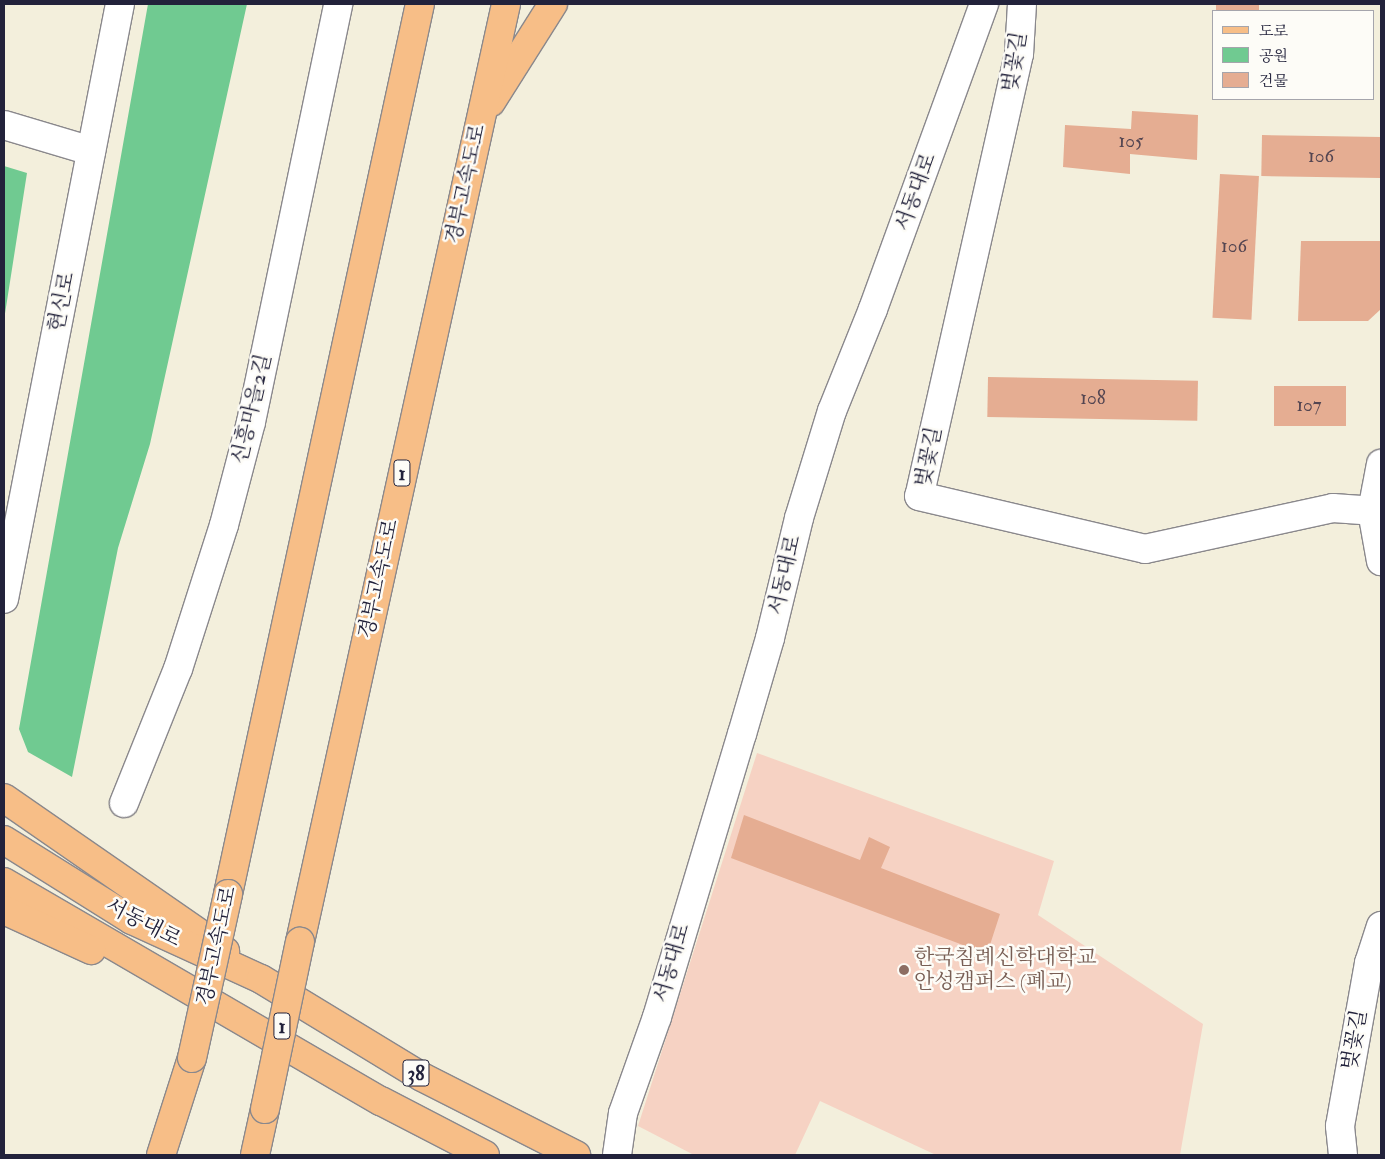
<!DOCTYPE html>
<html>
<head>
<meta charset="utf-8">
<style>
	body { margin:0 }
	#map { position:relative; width:1385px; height:1159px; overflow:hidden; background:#f3efdc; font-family:"IM FELL Double Pica","Noto Serif KR",serif }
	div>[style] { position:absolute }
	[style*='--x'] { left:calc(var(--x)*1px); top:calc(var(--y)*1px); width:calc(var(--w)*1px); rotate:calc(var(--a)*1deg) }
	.built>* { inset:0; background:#f6d2c3 }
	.green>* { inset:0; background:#70ca91 }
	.building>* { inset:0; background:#e5ad92; transform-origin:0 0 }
	.roads { filter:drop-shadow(1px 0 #8a888c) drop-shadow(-1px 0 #8a888c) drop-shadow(0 1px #8a888c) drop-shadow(0 -1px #8a888c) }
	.minor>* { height:28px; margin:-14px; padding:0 14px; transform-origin:14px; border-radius:14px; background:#fff }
	.major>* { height:28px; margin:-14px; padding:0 14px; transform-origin:14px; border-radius:14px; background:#f7be87 }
	.highway>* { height:28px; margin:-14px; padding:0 14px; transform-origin:14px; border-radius:14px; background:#f7be87 }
	.bridges { filter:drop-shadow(1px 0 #8a888c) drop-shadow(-1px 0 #8a888c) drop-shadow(0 1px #8a888c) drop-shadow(0 -1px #8a888c) }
	.highway-bridge>* { height:28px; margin:-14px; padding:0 14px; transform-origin:14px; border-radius:14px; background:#f7be87 }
	.dots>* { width:14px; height:14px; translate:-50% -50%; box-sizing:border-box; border:2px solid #fdfcf7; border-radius:50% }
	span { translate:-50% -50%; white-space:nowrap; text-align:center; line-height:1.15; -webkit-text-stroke:5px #fdfcf7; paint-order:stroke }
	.number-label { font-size:19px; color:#534551 }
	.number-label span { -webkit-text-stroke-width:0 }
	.shield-label span { padding:1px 4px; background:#fdfcf7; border:1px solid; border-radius:4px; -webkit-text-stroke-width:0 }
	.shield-label { font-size:20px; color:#22223b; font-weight:700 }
	.street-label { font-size:21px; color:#22223b }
	.education-label { font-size:21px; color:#785e54 }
	.left { translate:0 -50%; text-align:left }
	.frame { position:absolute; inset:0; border:5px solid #22223b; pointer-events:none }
	.legend { position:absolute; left:1212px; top:10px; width:162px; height:90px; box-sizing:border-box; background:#fdfcf7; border:1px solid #a5a5ac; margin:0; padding:6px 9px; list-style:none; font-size:15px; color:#22223b }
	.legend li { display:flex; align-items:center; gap:10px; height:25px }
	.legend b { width:25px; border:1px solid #a5a5ac }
</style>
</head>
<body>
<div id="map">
	<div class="built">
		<div style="clip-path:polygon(757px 753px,1054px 861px,1038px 915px,1203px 1024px,1180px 1155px,936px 1155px,820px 1101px,795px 1155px,694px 1155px,638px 1126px)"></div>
	</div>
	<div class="green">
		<div style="clip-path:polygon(148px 4px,247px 4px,150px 444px,118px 548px,72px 777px,28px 752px,19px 729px)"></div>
		<div style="clip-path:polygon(4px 166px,27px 173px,4px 320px)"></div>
	</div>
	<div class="building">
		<div style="left:1216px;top:4px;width:43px;height:7px"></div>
		<div style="clip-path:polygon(1132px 111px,1198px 115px,1197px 160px,1130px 154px,1130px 174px,1063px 167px,1065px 125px,1131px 129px)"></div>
		<div style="left:1262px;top:135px;width:119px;height:41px;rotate:1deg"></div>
		<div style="left:1220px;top:174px;width:39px;height:144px;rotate:3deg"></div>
		<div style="clip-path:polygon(1301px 241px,1381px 241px,1381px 309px,1368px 321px,1298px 321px)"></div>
		<div style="left:988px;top:377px;width:210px;height:40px;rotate:1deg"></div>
		<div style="left:1274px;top:386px;width:72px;height:40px"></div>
		<div style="clip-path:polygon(744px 815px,860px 860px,869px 837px,890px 847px,881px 868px,1000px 914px,987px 954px,731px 858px)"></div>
	</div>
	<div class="roads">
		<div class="minor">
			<div style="--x:1022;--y:4;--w:50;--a:93.4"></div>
			<div style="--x:1019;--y:54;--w:453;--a:102.7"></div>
			<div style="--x:919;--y:496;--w:232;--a:13.2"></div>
			<div style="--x:1145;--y:549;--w:192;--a:-12.3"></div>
			<div style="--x:1333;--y:508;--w:39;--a:4"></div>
			<div style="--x:1372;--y:511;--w:51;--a:79.8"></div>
			<div style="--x:4;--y:125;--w:91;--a:16.6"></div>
			<div style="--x:1372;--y:511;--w:48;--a:-79.2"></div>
			<div style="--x:4;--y:599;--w:606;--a:-78.97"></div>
			<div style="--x:124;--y:803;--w:144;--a:-68.1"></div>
			<div style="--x:178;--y:669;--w:151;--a:-72.3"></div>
			<div style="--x:224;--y:525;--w:106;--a:-75.3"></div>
			<div style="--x:251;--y:422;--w:427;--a:-78.2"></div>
			<div style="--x:617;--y:1155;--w:42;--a:-81.9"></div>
			<div style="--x:623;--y:1113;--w:102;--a:-70.5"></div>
			<div style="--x:657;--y:1017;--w:295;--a:-73.3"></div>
			<div style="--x:742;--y:734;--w:100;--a:-73.7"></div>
			<div style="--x:770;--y:638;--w:123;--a:-76.4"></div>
			<div style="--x:799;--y:518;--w:112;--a:-72.9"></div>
			<div style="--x:832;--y:411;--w:110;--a:-68.1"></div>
			<div style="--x:873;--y:309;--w:325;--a:-70"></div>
			<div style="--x:1343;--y:1155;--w:29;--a:-96"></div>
			<div style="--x:1340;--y:1126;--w:166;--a:-79.9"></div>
			<div style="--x:1369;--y:963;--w:39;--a:-72"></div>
		</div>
		<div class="major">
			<div style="--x:4;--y:798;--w:269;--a:34.7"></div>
			<div style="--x:4;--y:840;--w:151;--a:32"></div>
			<div style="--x:132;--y:920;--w:142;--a:24.6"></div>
			<div style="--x:261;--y:979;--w:188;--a:31.3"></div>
			<div style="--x:422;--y:1077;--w:173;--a:26.9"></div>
			<div style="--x:4;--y:882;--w:436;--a:30.2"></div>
			<div style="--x:381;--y:1101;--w:117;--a:27.4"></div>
			<div style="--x:4;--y:910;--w:96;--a:24.7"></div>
		</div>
		<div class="highway">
			<div style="--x:491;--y:102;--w:116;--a:-57.7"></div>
			<div style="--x:228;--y:894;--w:910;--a:-77.83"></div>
			<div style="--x:300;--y:942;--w:960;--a:-77.61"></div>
			<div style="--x:161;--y:1155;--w:102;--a:-72.3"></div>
			<div style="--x:255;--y:1155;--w:47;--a:-77.7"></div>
		</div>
	</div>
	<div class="bridges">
		<div class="highway-bridge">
			<div style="--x:192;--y:1058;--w:168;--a:-77.6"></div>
			<div style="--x:265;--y:1109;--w:171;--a:-78.2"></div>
		</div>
	</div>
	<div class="dots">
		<div style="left:904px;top:970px;background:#8d6e63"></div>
	</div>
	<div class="number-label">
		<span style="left:1131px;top:142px">105</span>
		<span style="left:1321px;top:157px">106</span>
		<span style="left:1234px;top:247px">106</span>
		<span style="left:1093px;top:399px">108</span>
		<span style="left:1309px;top:406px">107</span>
	</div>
	<div class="shield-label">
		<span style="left:402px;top:473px">1</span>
		<span style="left:282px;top:1026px">1</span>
		<span style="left:416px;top:1073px">38</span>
	</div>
	<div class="street-label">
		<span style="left:1015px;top:62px;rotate:-81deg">벚꽃길</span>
		<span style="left:466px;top:184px;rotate:-78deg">경부고속도로</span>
		<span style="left:916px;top:192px;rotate:-70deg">서동대로</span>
		<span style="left:62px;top:302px;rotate:-79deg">현신로</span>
		<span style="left:252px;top:409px;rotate:-77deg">신흥마을2길</span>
		<span style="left:929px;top:457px;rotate:-79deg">벚꽃길</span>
		<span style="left:785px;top:575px;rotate:-77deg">서동대로</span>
		<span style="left:379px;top:579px;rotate:-78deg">경부고속도로</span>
		<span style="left:143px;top:923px;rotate:27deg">서동대로</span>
		<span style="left:217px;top:946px;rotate:-78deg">경부고속도로</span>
		<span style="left:672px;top:963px;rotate:-74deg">서동대로</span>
		<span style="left:1355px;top:1040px;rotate:-80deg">벚꽃길</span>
	</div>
	<div class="education-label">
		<span class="left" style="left:914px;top:970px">한국침례신학대학교<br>안성캠퍼스 (폐교)</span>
	</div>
	<div class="frame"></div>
	<ul class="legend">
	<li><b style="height:6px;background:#f7be87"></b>도로</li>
	<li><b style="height:14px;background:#70ca91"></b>공원</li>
	<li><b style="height:14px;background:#e5ad92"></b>건물</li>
	</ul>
</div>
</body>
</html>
